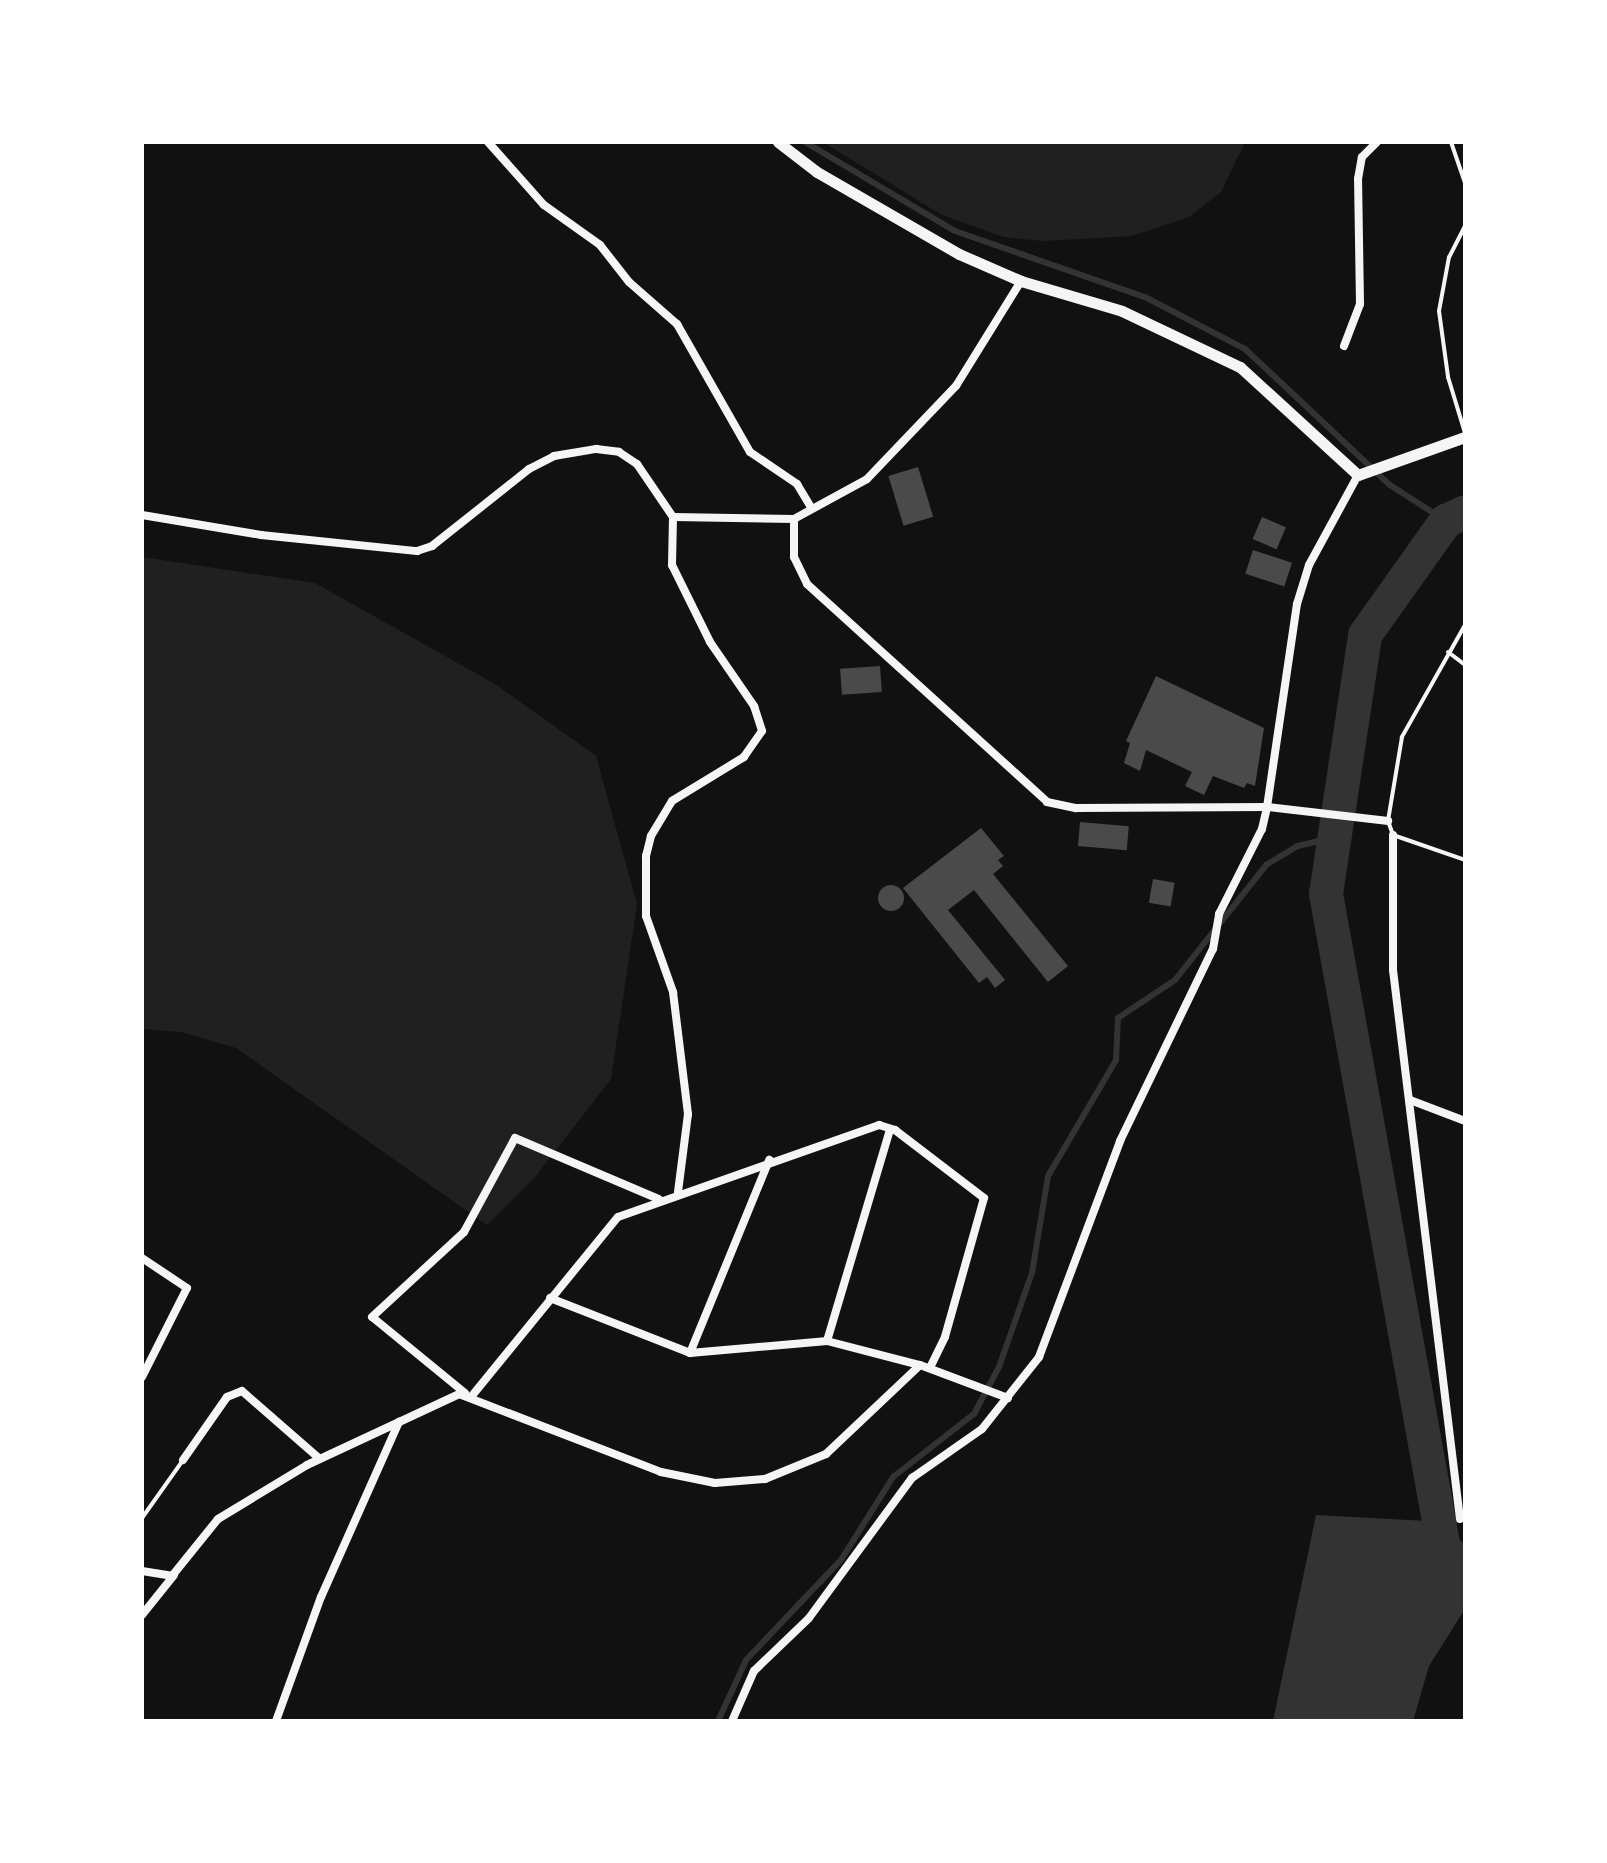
<!DOCTYPE html>
<html>
<head>
<meta charset="utf-8">
<style>
	body { margin:0 }
	#map { position:relative; width:1607px; height:1863px; overflow:hidden; background:#111; font-family:"Titillium Web",sans-serif }
	div>[style] { position:absolute }
	[style*='--x'] { left:calc(var(--x)*1px); top:calc(var(--y)*1px); width:calc(var(--w)*1px); rotate:calc(var(--a)*1deg) }
	.green>* { inset:0; background:#202020 }
	.water>* { inset:0; background:#333 }
	.stream>* { height:6px; margin:-3px; padding:0 3px; transform-origin:3px; border-radius:3px; background:#333 }
	.river>* { height:34px; margin:-17px; padding:0 17px; transform-origin:17px; border-radius:17px; background:#333 }
	.building>* { inset:0; background:#4a4a4a; transform-origin:0 0 }
	.round { border-radius:50% }
	.service>* { height:4px; margin:-2px; padding:0 2px; transform-origin:2px; border-radius:2px; background:#f5f5f5 }
	.minor>* { height:8px; margin:-4px; padding:0 4px; transform-origin:4px; border-radius:4px; background:#f5f5f5 }
	.tertiary>* { height:11px; margin:-5.5px; padding:0 5.5px; transform-origin:5.5px; border-radius:5.5px; background:#f5f5f5 }
	span { translate:-50% -50%; white-space:nowrap; text-align:center; line-height:1.15; -webkit-text-stroke:6px #fff; paint-order:stroke }
	.frame { position:absolute; inset:0; border:144px solid #fff; pointer-events:none }
</style>
</head>
<body>
<div id="map">
	<div class="green">
		<div style="clip-path:polygon(823px 142px,1245px 142px,1221px 192px,1189px 217px,1132px 236px,1042px 241px,1003px 237px,940px 214px)"></div>
		<div style="clip-path:polygon(142px 557px,315px 583px,495px 684px,596px 756px,637px 904px,611px 1079px,535px 1177px,487px 1225px,236px 1048px,181px 1032px,142px 1029px)"></div>
	</div>
	<div class="water">
		<div style="clip-path:polygon(1316px 1515px,1446px 1522px,1465px 1546px,1465px 1609px,1429px 1666px,1413px 1721px,1273px 1721px)"></div>
	</div>
	<div class="stream">
		<div style="--x:805;--y:142;--w:174;--a:30.7"></div>
		<div style="--x:955;--y:231;--w:201;--a:19.2"></div>
		<div style="--x:1145;--y:297;--w:113;--a:27.5"></div>
		<div style="--x:1245;--y:349;--w:199;--a:43.2"></div>
		<div style="--x:1390;--y:485;--w:67;--a:32.7"></div>
		<div style="--x:718;--y:1721;--w:67;--a:-65.3"></div>
		<div style="--x:746;--y:1660;--w:138;--a:-46.5"></div>
		<div style="--x:841;--y:1560;--w:98;--a:-57.9"></div>
		<div style="--x:893;--y:1477;--w:103;--a:-37.9"></div>
		<div style="--x:974;--y:1414;--w:53;--a:-62"></div>
		<div style="--x:999;--y:1367;--w:100;--a:-70.7"></div>
		<div style="--x:1032;--y:1273;--w:98;--a:-80.6"></div>
		<div style="--x:1048;--y:1176;--w:134;--a:-59.6"></div>
		<div style="--x:1116;--y:1060;--w:42;--a:-87.3"></div>
		<div style="--x:1118;--y:1018;--w:69;--a:-33.7"></div>
		<div style="--x:1175;--y:980;--w:147;--a:-51.6"></div>
		<div style="--x:1266;--y:865;--w:37;--a:-31"></div>
		<div style="--x:1298;--y:846;--w:38;--a:-14"></div>
	</div>
	<div class="river">
		<div style="--x:1436;--y:1566;--w:19;--a:-65"></div>
		<div style="--x:1444;--y:1549;--w:666;--a:-100.21"></div>
		<div style="--x:1326;--y:894;--w:262;--a:-81.4"></div>
		<div style="--x:1365;--y:635;--w:140;--a:-54.6"></div>
		<div style="--x:1446;--y:521;--w:21;--a:-25"></div>
	</div>
	<div class="building">
		<div style="left:918px;top:467px;width:52px;height:31px;rotate:73deg"></div>
		<div style="left:1262px;top:517px;width:26px;height:24px;rotate:23deg"></div>
		<div style="left:1253px;top:550px;width:41px;height:25px;rotate:18deg"></div>
		<div style="left:880px;top:666px;width:26px;height:40px;rotate:86deg"></div>
		<div style="clip-path:polygon(1156px 676px,1264px 728px,1255px 786px,1247px 783px,1244px 788px,1213px 776px,1204px 795px,1185px 786px,1192px 772px,1146px 750px,1140px 771px,1124px 763px,1130px 743px,1126px 741px)"></div>
		<div style="left:1080px;top:822px;width:49px;height:24px;rotate:5deg"></div>
		<div style="clip-path:polygon(981px 828px,1004px 856px,998px 860px,1003px 866px,993px 874px,1068px 966px,1048px 982px,974px 890px,948px 910px,1005px 980px,995px 988px,987px 977px,979px 983px,903px 888px)"></div>
		<div style="left:1153px;top:879px;width:22px;height:24px;rotate:10deg"></div>
		<div class="round" style="left:878px;top:885px;width:26px;height:26px"></div>
	</div>
	<div class="service">
		<div style="--x:1451;--y:142;--w:43;--a:71.1"></div>
		<div style="--x:1465;--y:226;--w:35;--a:117"></div>
		<div style="--x:1449;--y:257;--w:55;--a:100.5"></div>
		<div style="--x:1439;--y:311;--w:67;--a:82.2"></div>
		<div style="--x:1448;--y:377;--w:59;--a:73.1"></div>
		<div style="--x:1465;--y:625;--w:129;--a:119.4"></div>
		<div style="--x:1402;--y:737;--w:85;--a:99.5"></div>
		<div style="--x:1388;--y:821;--w:15;--a:70"></div>
		<div style="--x:1393;--y:835;--w:76;--a:19.1"></div>
		<div style="--x:1448;--y:652;--w:21;--a:37"></div>
		<div style="--x:142;--y:1518;--w:71;--a:-54.7"></div>
	</div>
	<div class="minor">
		<div style="--x:488;--y:142;--w:84;--a:48.4"></div>
		<div style="--x:544;--y:205;--w:69;--a:35.5"></div>
		<div style="--x:600;--y:245;--w:47;--a:51.9"></div>
		<div style="--x:629;--y:282;--w:64;--a:41.2"></div>
		<div style="--x:677;--y:324;--w:147;--a:60.3"></div>
		<div style="--x:750;--y:452;--w:57;--a:34.2"></div>
		<div style="--x:797;--y:484;--w:26;--a:59"></div>
		<div style="--x:1344;--y:346;--w:45;--a:-69.1"></div>
		<div style="--x:1360;--y:304;--w:125;--a:-90.9"></div>
		<div style="--x:1358;--y:179;--w:22;--a:-80"></div>
		<div style="--x:1362;--y:157;--w:21;--a:-45"></div>
		<div style="--x:142;--y:515;--w:121;--a:9.5"></div>
		<div style="--x:261;--y:535;--w:157;--a:5.9"></div>
		<div style="--x:417;--y:551;--w:16;--a:-18"></div>
		<div style="--x:432;--y:546;--w:124;--a:-38.4"></div>
		<div style="--x:529;--y:469;--w:28;--a:-27"></div>
		<div style="--x:554;--y:456;--w:43;--a:-9.5"></div>
		<div style="--x:596;--y:449;--w:23;--a:7"></div>
		<div style="--x:619;--y:452;--w:22;--a:34"></div>
		<div style="--x:637;--y:464;--w:64;--a:55.8"></div>
		<div style="--x:673;--y:517;--w:48;--a:91.2"></div>
		<div style="--x:672;--y:565;--w:86;--a:63.7"></div>
		<div style="--x:710;--y:642;--w:78;--a:55.5"></div>
		<div style="--x:754;--y:706;--w:26;--a:72"></div>
		<div style="--x:762;--y:731;--w:32;--a:125"></div>
		<div style="--x:744;--y:757;--w:84;--a:148.6"></div>
		<div style="--x:672;--y:801;--w:41;--a:121"></div>
		<div style="--x:651;--y:836;--w:21;--a:104"></div>
		<div style="--x:646;--y:856;--w:60;--a:90"></div>
		<div style="--x:646;--y:916;--w:81;--a:70.4"></div>
		<div style="--x:673;--y:992;--w:123;--a:83"></div>
		<div style="--x:688;--y:1114;--w:79;--a:97.3"></div>
		<div style="--x:673;--y:517;--w:121;--a:0.9"></div>
		<div style="--x:794;--y:519;--w:83;--a:-28.7"></div>
		<div style="--x:867;--y:479;--w:129;--a:-46.3"></div>
		<div style="--x:956;--y:386;--w:123;--a:-58.2"></div>
		<div style="--x:794;--y:519;--w:38;--a:90"></div>
		<div style="--x:794;--y:557;--w:30;--a:64"></div>
		<div style="--x:807;--y:584;--w:324;--a:42.2"></div>
		<div style="--x:1047;--y:802;--w:30;--a:12"></div>
		<div style="--x:1076;--y:808;--w:191;--a:-0.3"></div>
		<div style="--x:1267;--y:807;--w:205;--a:-81.6"></div>
		<div style="--x:1297;--y:604;--w:41;--a:-72.9"></div>
		<div style="--x:1309;--y:565;--w:102;--a:-61.4"></div>
		<div style="--x:1393;--y:835;--w:135;--a:90"></div>
		<div style="--x:1393;--y:970;--w:553;--a:83.04"></div>
		<div style="--x:1410;--y:1100;--w:59;--a:20.9"></div>
		<div style="--x:142;--y:1258;--w:54;--a:33.7"></div>
		<div style="--x:187;--y:1288;--w:100;--a:116.8"></div>
		<div style="--x:550;--y:1298;--w:150;--a:21.4"></div>
		<div style="--x:690;--y:1353;--w:138;--a:-5"></div>
		<div style="--x:827;--y:1341;--w:96;--a:14.5"></div>
		<div style="--x:827;--y:1341;--w:221;--a:-73.4"></div>
		<div style="--x:690;--y:1353;--w:209;--a:-67.7"></div>
		<div style="--x:465;--y:1393;--w:120;--a:-140.7"></div>
		<div style="--x:372;--y:1317;--w:125;--a:-42.7"></div>
		<div style="--x:464;--y:1232;--w:107;--a:-61.5"></div>
		<div style="--x:515;--y:1138;--w:156;--a:23"></div>
		<div style="--x:471;--y:1397;--w:232;--a:-50.8"></div>
		<div style="--x:618;--y:1217;--w:277;--a:-19.4"></div>
		<div style="--x:879;--y:1125;--w:17;--a:17"></div>
		<div style="--x:895;--y:1130;--w:112;--a:37.4"></div>
		<div style="--x:984;--y:1198;--w:144;--a:105.7"></div>
		<div style="--x:945;--y:1337;--w:34;--a:116"></div>
		<div style="--x:183;--y:1460;--w:77;--a:-55.1"></div>
		<div style="--x:227;--y:1397;--w:16;--a:-22"></div>
		<div style="--x:242;--y:1391;--w:103;--a:41.1"></div>
		<div style="--x:142;--y:1571;--w:30;--a:9"></div>
		<div style="--x:172;--y:1576;--w:73;--a:-51.1"></div>
		<div style="--x:218;--y:1519;--w:104;--a:-31.2"></div>
		<div style="--x:307;--y:1465;--w:168;--a:-25"></div>
		<div style="--x:459;--y:1394;--w:217;--a:21.1"></div>
		<div style="--x:661;--y:1472;--w:55;--a:11.5"></div>
		<div style="--x:715;--y:1483;--w:50;--a:-4.6"></div>
		<div style="--x:765;--y:1479;--w:66;--a:-22.3"></div>
		<div style="--x:826;--y:1454;--w:129;--a:-43.4"></div>
		<div style="--x:920;--y:1365;--w:94;--a:20.6"></div>
		<div style="--x:142;--y:1615;--w:51;--a:-51.3"></div>
		<div style="--x:276;--y:1721;--w:132;--a:-70.1"></div>
		<div style="--x:321;--y:1597;--w:192;--a:-66"></div>
		<div style="--x:732;--y:1721;--w:55;--a:-66.3"></div>
		<div style="--x:754;--y:1671;--w:76;--a:-43.9"></div>
		<div style="--x:809;--y:1618;--w:174;--a:-53.7"></div>
		<div style="--x:912;--y:1478;--w:85;--a:-35"></div>
		<div style="--x:982;--y:1429;--w:92;--a:-51.6"></div>
		<div style="--x:1039;--y:1357;--w:231;--a:-69.4"></div>
		<div style="--x:1120;--y:1141;--w:213;--a:-64.2"></div>
		<div style="--x:1213;--y:949;--w:36;--a:-80"></div>
		<div style="--x:1219;--y:914;--w:95;--a:-63.2"></div>
		<div style="--x:1262;--y:829;--w:23;--a:-77"></div>
		<div style="--x:1267;--y:807;--w:122;--a:6.6"></div>
	</div>
	<div class="tertiary">
		<div style="--x:778;--y:142;--w:49;--a:37.6"></div>
		<div style="--x:817;--y:172;--w:164;--a:30"></div>
		<div style="--x:959;--y:254;--w:68;--a:23.5"></div>
		<div style="--x:1021;--y:281;--w:105;--a:16.5"></div>
		<div style="--x:1122;--y:311;--w:131;--a:25.4"></div>
		<div style="--x:1240;--y:367;--w:160;--a:42.5"></div>
		<div style="--x:1358;--y:475;--w:114;--a:-19.6"></div>
	</div>
	<div class="frame"></div>
</div>
</body>
</html>
